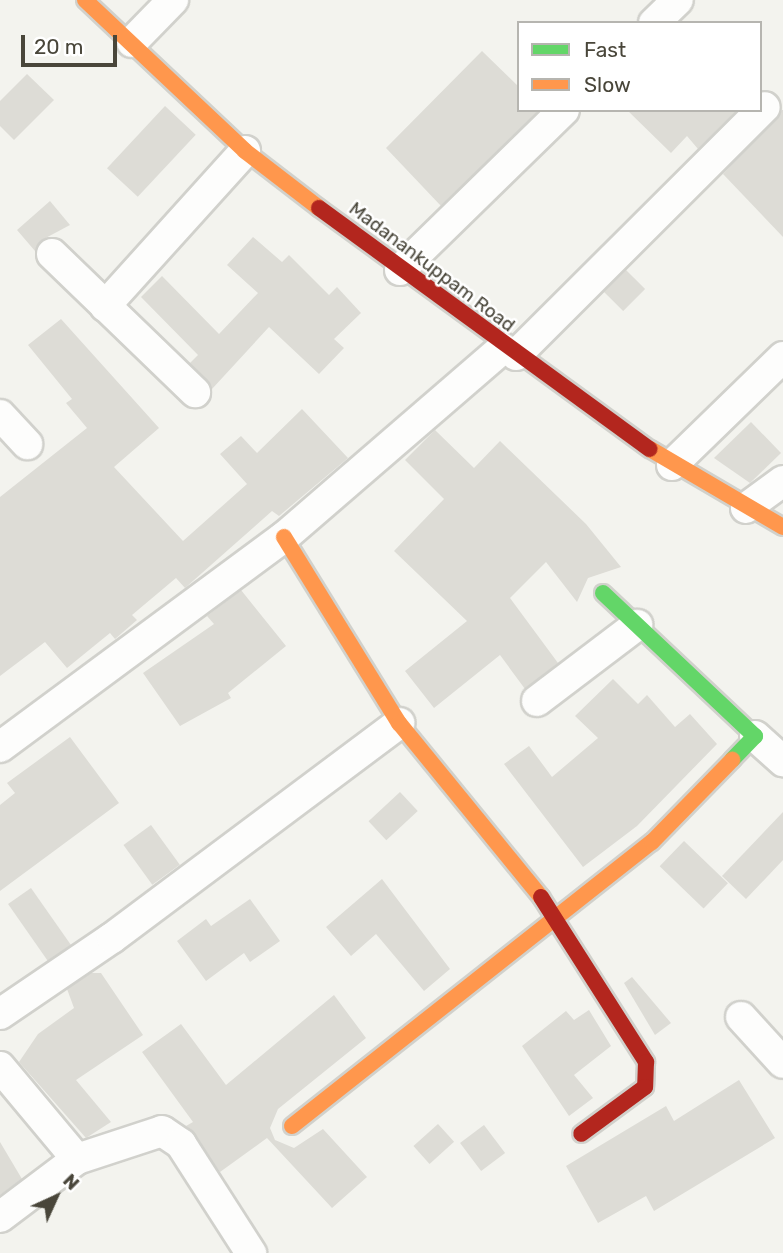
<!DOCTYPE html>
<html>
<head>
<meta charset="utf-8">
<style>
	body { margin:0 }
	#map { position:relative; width:783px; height:1253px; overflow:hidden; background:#f3f3ee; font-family:Rubik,sans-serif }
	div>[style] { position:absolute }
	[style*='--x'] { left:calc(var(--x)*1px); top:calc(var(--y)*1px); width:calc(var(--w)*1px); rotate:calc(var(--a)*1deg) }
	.building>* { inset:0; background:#dddcd6; transform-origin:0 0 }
	.roads { filter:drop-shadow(2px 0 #d1d1cc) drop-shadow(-2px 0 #d1d1cc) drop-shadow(0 2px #d1d1cc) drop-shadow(0 -2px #d1d1cc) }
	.street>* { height:30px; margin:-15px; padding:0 15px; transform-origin:15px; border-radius:15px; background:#fdfdfc }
	.fast>* { height:16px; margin:-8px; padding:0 8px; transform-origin:8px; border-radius:8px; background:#63d668 }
	.slow>* { height:16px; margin:-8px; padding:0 8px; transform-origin:8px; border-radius:8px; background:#ff974d }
	.jam>* { height:16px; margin:-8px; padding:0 8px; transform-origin:8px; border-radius:8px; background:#b3261e }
	span { translate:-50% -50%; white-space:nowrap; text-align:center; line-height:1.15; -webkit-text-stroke:5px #fff; paint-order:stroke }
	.street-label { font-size:19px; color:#49463a }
	.legend { position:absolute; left:517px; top:21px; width:245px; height:91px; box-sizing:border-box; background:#fff; border:2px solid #b6b5b0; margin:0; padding:9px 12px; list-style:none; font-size:21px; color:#49463a }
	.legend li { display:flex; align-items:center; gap:14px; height:35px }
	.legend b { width:35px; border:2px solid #b6b5b0 }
	.north { position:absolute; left:21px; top:1162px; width:70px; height:70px; -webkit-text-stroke:5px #fff; paint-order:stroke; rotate:45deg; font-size:19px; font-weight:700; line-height:28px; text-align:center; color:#49463a }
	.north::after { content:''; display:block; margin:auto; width:24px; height:32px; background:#49463a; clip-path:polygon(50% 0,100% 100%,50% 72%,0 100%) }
	.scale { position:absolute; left:21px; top:35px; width:96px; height:32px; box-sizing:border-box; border:4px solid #49463a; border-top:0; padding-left:9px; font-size:21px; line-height:24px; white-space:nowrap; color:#49463a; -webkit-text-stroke:5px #fff; paint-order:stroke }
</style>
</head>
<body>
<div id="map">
	<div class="building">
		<div style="clip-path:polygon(482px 51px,519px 87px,519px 110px,539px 110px,441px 206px,386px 148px)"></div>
		<div style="clip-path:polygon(27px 74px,54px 100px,14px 140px,0 126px,0 101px)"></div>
		<div style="left:165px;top:106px;width:42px;height:85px;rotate:43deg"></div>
		<div style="clip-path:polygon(627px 110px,737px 110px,698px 149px,687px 136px,671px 153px)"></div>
		<div style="clip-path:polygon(782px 110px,783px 110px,783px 237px,723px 174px)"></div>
		<div style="clip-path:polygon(50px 201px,70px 225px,40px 241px,35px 251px,17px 230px)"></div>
		<div style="clip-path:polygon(253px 237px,282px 262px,289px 255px,329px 295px,337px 287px,361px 313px,334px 339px,344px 348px,319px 374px,269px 327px,212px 389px,190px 363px,198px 355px,141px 297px,162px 276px,219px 334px,258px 293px,227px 265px)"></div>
		<div style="left:626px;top:270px;width:27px;height:31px;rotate:45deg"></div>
		<div style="clip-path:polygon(61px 319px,159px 428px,114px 467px,183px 541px,247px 484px,220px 454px,241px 436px,257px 453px,302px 409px,348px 458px,279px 516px,272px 511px,185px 588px,176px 578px,132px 615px,137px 620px,115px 639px,110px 633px,67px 668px,45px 642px,0 676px,0 497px,87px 428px,66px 403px,72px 399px,28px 345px)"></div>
		<div style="clip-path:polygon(751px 422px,781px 453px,750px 483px,714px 458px)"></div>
		<div style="clip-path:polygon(435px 430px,474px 468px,500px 441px,586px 524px,621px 567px,588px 578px,577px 602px,546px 562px,510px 598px,558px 663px,525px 689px,500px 655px,434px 708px,405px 671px,467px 621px,394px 551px,444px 499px,405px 460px)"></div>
		<div style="clip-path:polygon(241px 590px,286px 646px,228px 693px,231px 698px,180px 726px,143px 673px,214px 624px,207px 616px)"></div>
		<div style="clip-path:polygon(613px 679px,638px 704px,647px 695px,675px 727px,690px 714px,717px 744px,637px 826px,583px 867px,504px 764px,529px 746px,552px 777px,598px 738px,575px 716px)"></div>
		<div style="clip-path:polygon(70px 737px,119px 803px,0 891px,0 805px,15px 793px,7px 783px)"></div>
		<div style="left:400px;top:792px;width:26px;height:43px;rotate:47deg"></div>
		<div style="clip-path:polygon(783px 812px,783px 860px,746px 899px,722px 876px)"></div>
		<div style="left:151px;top:825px;width:49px;height:34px;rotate:54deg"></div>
		<div style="left:684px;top:841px;width:61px;height:35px;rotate:44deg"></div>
		<div style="clip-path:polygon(382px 879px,450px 969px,424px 991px,376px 934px,351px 956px,326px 927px)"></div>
		<div style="left:31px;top:888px;width:70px;height:28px;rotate:55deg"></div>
		<div style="clip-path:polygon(250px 899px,280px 941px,250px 962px,244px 953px,206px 981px,177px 941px,206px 919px,211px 926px)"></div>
		<div style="clip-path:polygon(91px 973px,101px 973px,143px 1035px,76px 1080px,111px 1122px,86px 1138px,19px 1062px,38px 1034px,74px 1008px,67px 989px)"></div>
		<div style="clip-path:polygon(632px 977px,671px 1023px,655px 1035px,624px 983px)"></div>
		<div style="clip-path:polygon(334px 995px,366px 1038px,278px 1109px,270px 1128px,275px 1140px,294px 1148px,323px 1129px,367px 1177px,332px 1208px,267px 1138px,220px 1172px,186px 1126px,193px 1122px,142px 1052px,181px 1024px,226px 1085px)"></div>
		<div style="clip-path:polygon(589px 1010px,611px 1046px,574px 1075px,593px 1098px,569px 1116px,522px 1046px,566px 1011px,574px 1020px)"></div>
		<div style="clip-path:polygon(739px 1080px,775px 1138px,654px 1211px,646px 1196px,598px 1223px,566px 1166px,666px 1106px,674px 1121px)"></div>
		<div style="left:438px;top:1124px;width:24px;height:33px;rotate:48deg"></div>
		<div style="left:484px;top:1125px;width:35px;height:30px;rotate:53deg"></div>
		<div style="clip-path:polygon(0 1142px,22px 1179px,0 1195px)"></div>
	</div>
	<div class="roads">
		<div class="street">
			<div style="--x:654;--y:23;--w:33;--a:-44"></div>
			<div style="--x:132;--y:42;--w:59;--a:-45.7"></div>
			<div style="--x:52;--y:254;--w:199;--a:44"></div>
			<div style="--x:400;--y:270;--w:229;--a:-44.3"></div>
			<div style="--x:105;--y:306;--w:209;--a:-47.9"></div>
			<div style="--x:516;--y:355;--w:351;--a:-44.9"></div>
			<div style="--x:0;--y:415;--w:40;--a:47"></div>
			<div style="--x:672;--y:465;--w:155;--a:-44.2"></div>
			<div style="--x:746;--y:508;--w:46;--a:-36.1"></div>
			<div style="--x:537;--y:701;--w:126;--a:-37.2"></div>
			<div style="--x:755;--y:736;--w:38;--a:42"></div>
			<div style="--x:0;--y:747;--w:353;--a:-36.5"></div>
			<div style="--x:284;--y:537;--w:289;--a:-40.8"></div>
			<div style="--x:0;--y:1014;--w:135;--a:-34.2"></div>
			<div style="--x:112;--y:938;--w:359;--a:-36.8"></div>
			<div style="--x:741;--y:1017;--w:62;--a:47.6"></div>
			<div style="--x:0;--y:1067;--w:120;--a:50.1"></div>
			<div style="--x:0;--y:1217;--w:96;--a:-37"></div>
			<div style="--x:77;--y:1159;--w:89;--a:-18.2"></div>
			<div style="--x:162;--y:1131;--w:23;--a:34"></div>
			<div style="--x:181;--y:1144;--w:130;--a:57.3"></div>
		</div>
		<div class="fast">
			<div style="--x:603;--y:593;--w:209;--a:43.3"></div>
			<div style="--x:755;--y:736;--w:33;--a:134"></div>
		</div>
		<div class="slow">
			<div style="--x:85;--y:0;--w:220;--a:43.3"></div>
			<div style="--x:245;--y:151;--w:93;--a:37.6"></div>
			<div style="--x:650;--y:449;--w:154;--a:30.4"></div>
			<div style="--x:284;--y:537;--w:219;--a:58.3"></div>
			<div style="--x:399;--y:723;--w:225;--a:50.8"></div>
			<div style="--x:292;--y:1126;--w:459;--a:-38.3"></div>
			<div style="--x:652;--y:842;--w:115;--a:-45.7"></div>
		</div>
		<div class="jam">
			<div style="--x:319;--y:208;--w:409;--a:36.1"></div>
			<div style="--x:541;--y:897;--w:196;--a:57.5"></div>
			<div style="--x:646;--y:1062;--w:25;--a:92"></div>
			<div style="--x:645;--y:1087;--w:79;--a:143.7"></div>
		</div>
	</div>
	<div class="street-label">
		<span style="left:432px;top:267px;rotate:37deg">Madanankuppam Road</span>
	</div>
	<ul class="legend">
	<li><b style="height:9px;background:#63d668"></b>Fast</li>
	<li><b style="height:9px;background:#ff974d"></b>Slow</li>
	</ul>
	<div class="north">N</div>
	<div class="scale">20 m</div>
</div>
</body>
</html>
